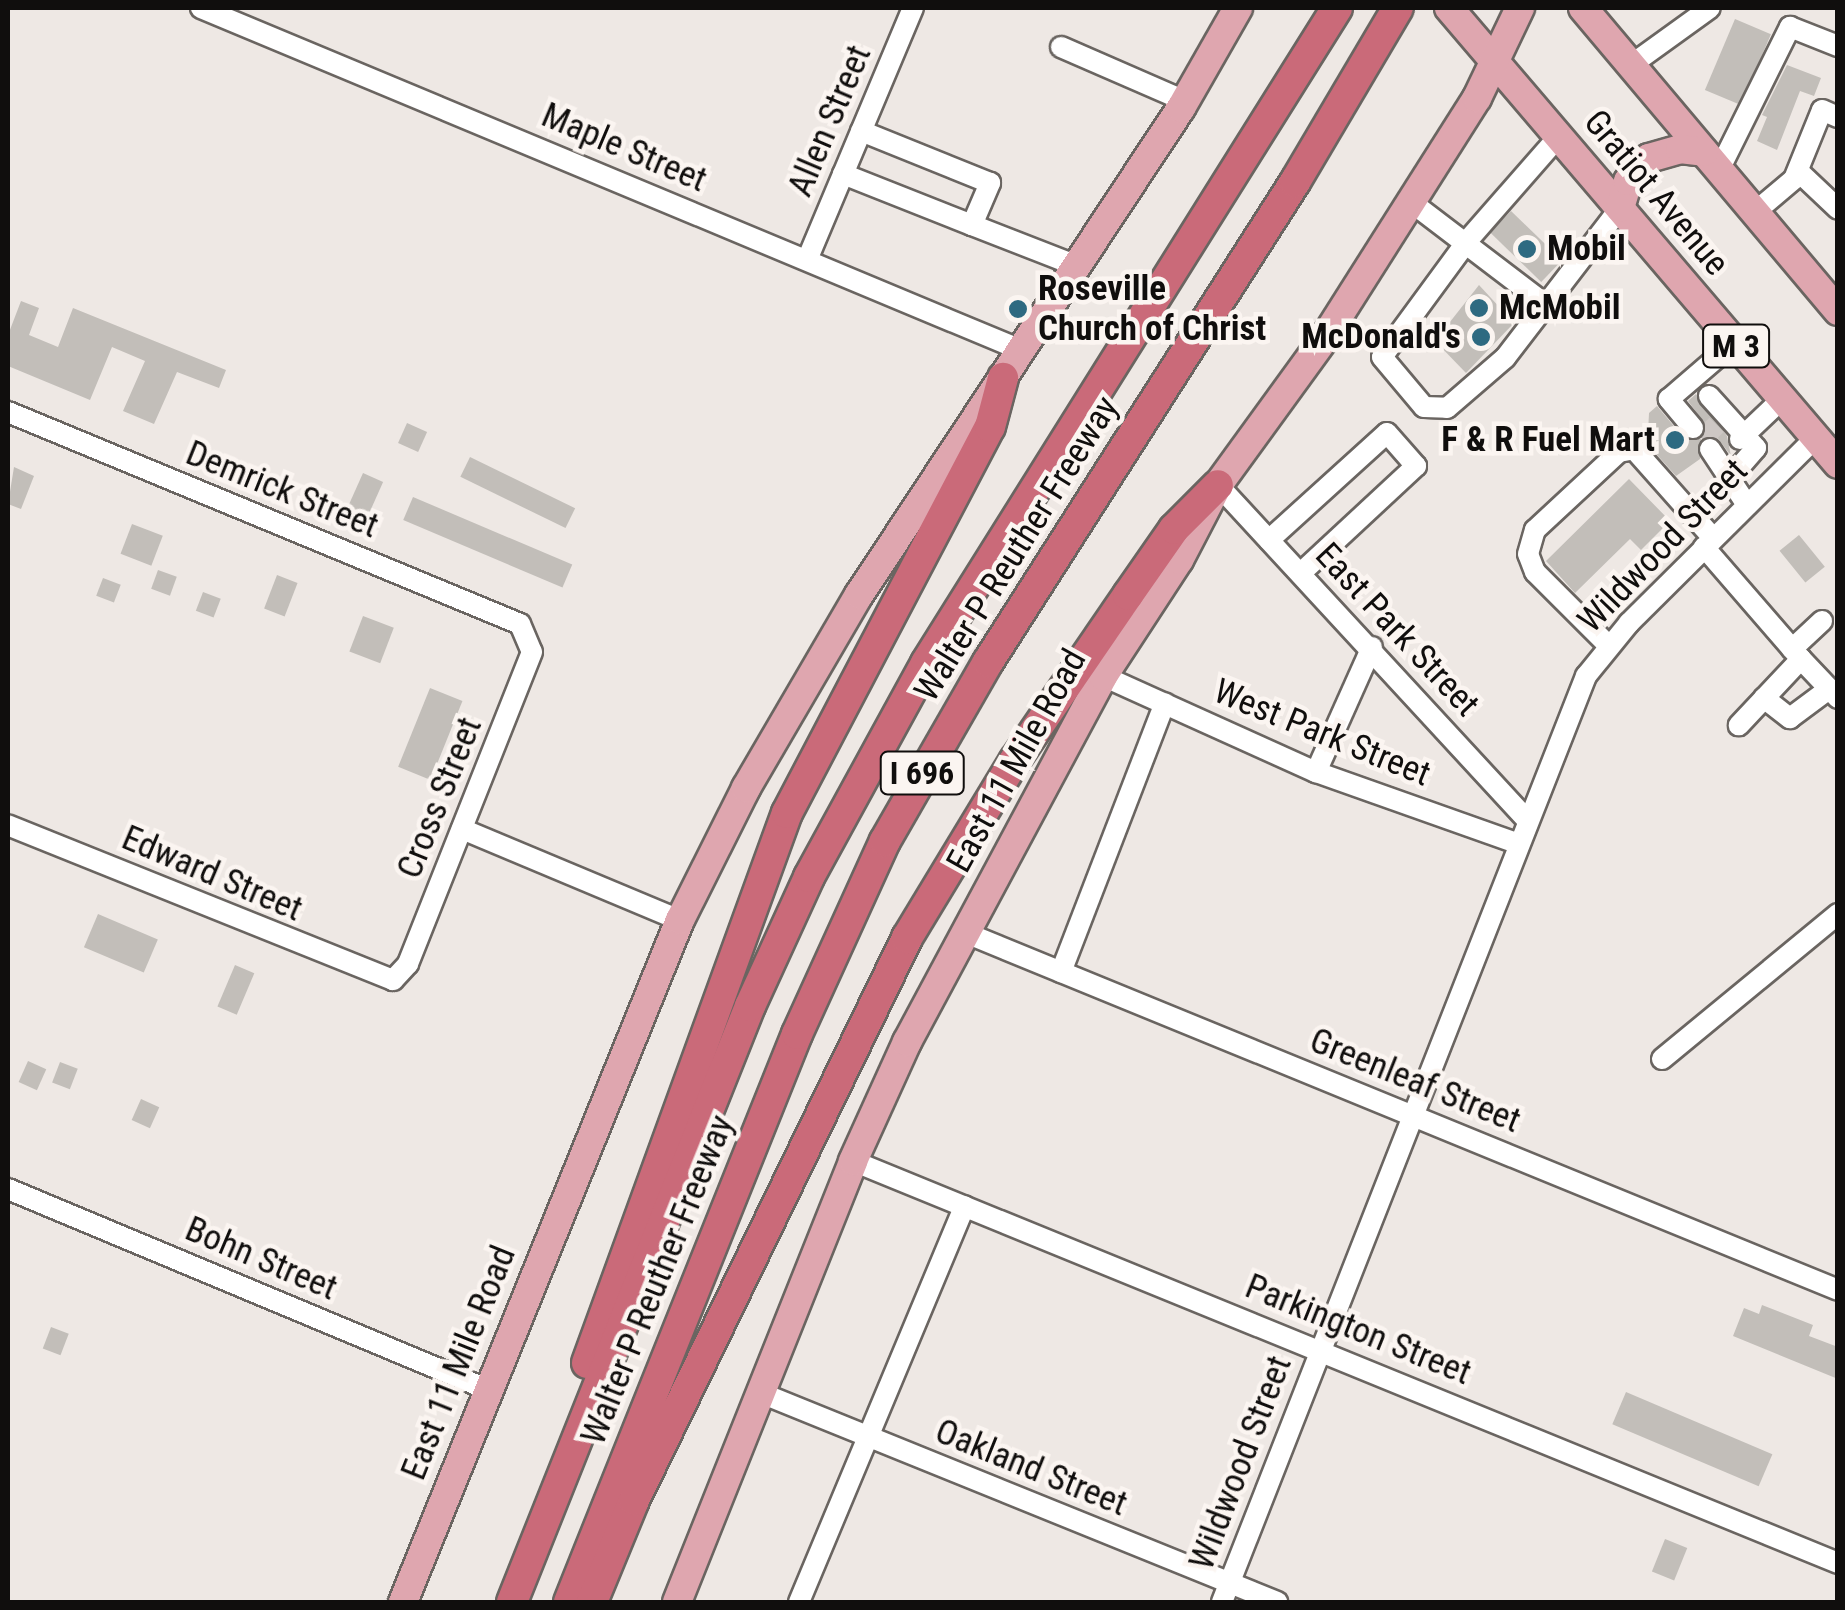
<!DOCTYPE html>
<html>
<head>
<meta charset="utf-8">
<style>
	body { margin:0 }
	#map { position:relative; width:1845px; height:1610px; overflow:hidden; background:#eee8e4; font-family:"Roboto Condensed",sans-serif }
	div>[style] { position:absolute }
	[style*='--x'] { left:calc(var(--x)*1px); top:calc(var(--y)*1px); width:calc(var(--w)*1px); rotate:calc(var(--a)*1deg) }
	.building>* { inset:0; background:#c2beb9; transform-origin:0 0 }
	.minor-tunnel>* { height:20px; margin-top:-10px; transform-origin:0; background:repeating-linear-gradient(90deg,#cdc7c4 0 20px,transparent 0 30px) }
	.roads { filter:drop-shadow(2px 0 #6a6561) drop-shadow(-2px 0 #6a6561) drop-shadow(0 2px #6a6561) drop-shadow(0 -2px #6a6561) }
	.minor>* { height:20px; margin:-10px; padding:0 10px; transform-origin:10px; border-radius:10px; background:#fff }
	.major>* { height:28px; margin:-14px; padding:0 14px; transform-origin:14px; border-radius:14px; background:#dfa6af }
	.highway>* { height:30px; margin:-15px; padding:0 15px; transform-origin:15px; border-radius:15px; background:#ca6a79 }
	.dots>* { width:28px; height:28px; translate:-50% -50%; box-sizing:border-box; border:5px solid #fbf5f1; border-radius:50% }
	span { translate:-50% -50%; white-space:nowrap; text-align:center; line-height:1.15; -webkit-text-stroke:9px #fbf5f1; paint-order:stroke }
	.shield-label span { padding:2px 8px; background:#fbf5f1; border:2px solid; border-radius:8px; -webkit-text-stroke-width:0 }
	.shield-label { font-size:32px; color:#100e0d; font-weight:700 }
	.street-label { font-size:35px; color:#100e0d }
	.poi-label { font-size:35px; color:#100e0d; font-weight:700 }
	.left { translate:0 -50%; text-align:left }
	.right { translate:-100% -50%; text-align:right }
	.frame { position:absolute; inset:0; border:10px solid #100e0d; pointer-events:none }
</style>
</head>
<body>
<div id="map">
	<div class="building">
		<div style="left:1735px;top:19px;width:39px;height:77px;rotate:23deg"></div>
		<div style="clip-path:polygon(1787px 65px,1821px 78px,1814px 96px,1800px 91px,1777px 150px,1757px 141px,1767px 117px,1762px 115px)"></div>
		<div style="left:1511px;top:211px;width:71px;height:30px;rotate:44deg"></div>
		<div style="clip-path:polygon(1479px 285px,1514px 323px,1466px 373px,1435px 341px)"></div>
		<div style="clip-path:polygon(21px 301px,39px 308px,29px 335px,58px 347px,73px 308px,226px 370px,219px 388px,177px 372px,154px 424px,123px 411px,145px 361px,112px 347px,90px 400px,8px 366px,8px 335px)"></div>
		<div style="clip-path:polygon(1696px 394px,1727px 436px,1731px 456px,1717px 437px,1703px 438px,1706px 425px,1688px 401px)"></div>
		<div style="clip-path:polygon(1657px 406px,1683px 437px,1701px 439px,1700px 459px,1676px 476px,1649px 446px,1655px 440px,1648px 433px,1649px 413px)"></div>
		<div style="left:407px;top:423px;width:22px;height:22px;rotate:24deg"></div>
		<div style="left:470px;top:457px;width:117px;height:22px;rotate:26deg"></div>
		<div style="clip-path:polygon(14px 467px,34px 476px,21px 509px,8px 504px)"></div>
		<div style="left:363px;top:473px;width:22px;height:37px;rotate:24deg"></div>
		<div style="clip-path:polygon(1629px 479px,1670px 521px,1641px 550px,1630px 539px,1575px 593px,1546px 561px)"></div>
		<div style="left:413px;top:497px;width:173px;height:25px;rotate:23deg"></div>
		<div style="left:132px;top:524px;width:33px;height:32px;rotate:21deg"></div>
		<div style="left:1799px;top:535px;width:41px;height:25px;rotate:51deg"></div>
		<div style="left:158px;top:570px;width:20px;height:20px;rotate:20deg"></div>
		<div style="left:277px;top:575px;width:22px;height:36px;rotate:21deg"></div>
		<div style="left:103px;top:578px;width:19px;height:19px;rotate:21deg"></div>
		<div style="left:203px;top:592px;width:19px;height:20px;rotate:21deg"></div>
		<div style="left:363px;top:616px;width:33px;height:38px;rotate:21deg"></div>
		<div style="left:430px;top:688px;width:35px;height:85px;rotate:22deg"></div>
		<div style="left:98px;top:914px;width:65px;height:36px;rotate:23deg"></div>
		<div style="left:235px;top:965px;width:21px;height:45px;rotate:23deg"></div>
		<div style="left:28px;top:1061px;width:20px;height:23px;rotate:24deg"></div>
		<div style="left:60px;top:1062px;width:19px;height:22px;rotate:21deg"></div>
		<div style="left:141px;top:1099px;width:20px;height:23px;rotate:24deg"></div>
		<div style="clip-path:polygon(1762px 1305px,1813px 1325px,1809px 1336px,1838px 1347px,1838px 1379px,1733px 1336px,1744px 1308px,1759px 1314px)"></div>
		<div style="left:51px;top:1327px;width:19px;height:23px;rotate:21deg"></div>
		<div style="left:1626px;top:1392px;width:159px;height:35px;rotate:23deg"></div>
		<div style="left:1665px;top:1539px;width:24px;height:35px;rotate:22deg"></div>
	</div>
	<div class="minor-tunnel">
		<div style="--x:1702;--y:439;--w:28;--a:-44"></div>
	</div>
	<div class="roads">
		<div class="minor">
			<div style="--x:201;--y:8;--w:888;--a:22.64"></div>
			<div style="--x:1061;--y:47;--w:135;--a:23.5"></div>
			<div style="--x:1631;--y:65;--w:97;--a:-35.8"></div>
			<div style="--x:1559;--y:136;--w:138;--a:131.2"></div>
			<div style="--x:1468;--y:240;--w:145;--a:126.3"></div>
			<div style="--x:1382;--y:357;--w:65;--a:50"></div>
			<div style="--x:1424;--y:407;--w:23;--a:2"></div>
			<div style="--x:1447;--y:408;--w:77;--a:-40.8"></div>
			<div style="--x:1505;--y:358;--w:189;--a:-52.5"></div>
			<div style="--x:1719;--y:170;--w:160;--a:-63.6"></div>
			<div style="--x:1790;--y:27;--w:52;--a:21.6"></div>
			<div style="--x:1798;--y:171;--w:55;--a:43.5"></div>
			<div style="--x:843;--y:174;--w:139;--a:21.6"></div>
			<div style="--x:972;--y:225;--w:46;--a:-66.8"></div>
			<div style="--x:990;--y:183;--w:139;--a:-158"></div>
			<div style="--x:1411;--y:202;--w:168;--a:37.3"></div>
			<div style="--x:1755;--y:212;--w:51;--a:-40.2"></div>
			<div style="--x:1794;--y:179;--w:74;--a:-67.9"></div>
			<div style="--x:1822;--y:110;--w:17;--a:24"></div>
			<div style="--x:972;--y:225;--w:113;--a:21.3"></div>
			<div style="--x:807;--y:260;--w:273;--a:-67.2"></div>
			<div style="--x:1709;--y:396;--w:70;--a:47.9"></div>
			<div style="--x:1756;--y:448;--w:41;--a:131.1"></div>
			<div style="--x:8;--y:412;--w:554;--a:22.49"></div>
			<div style="--x:520;--y:624;--w:30;--a:67"></div>
			<div style="--x:532;--y:652;--w:336;--a:111.7"></div>
			<div style="--x:408;--y:964;--w:22;--a:133"></div>
			<div style="--x:393;--y:980;--w:415;--a:-158.1"></div>
			<div style="--x:1693;--y:428;--w:38;--a:-130"></div>
			<div style="--x:1669;--y:399;--w:86;--a:-40.7"></div>
			<div style="--x:1740;--y:439;--w:58;--a:-43.6"></div>
			<div style="--x:1710;--y:449;--w:67;--a:56.5"></div>
			<div style="--x:1218;--y:485;--w:456;--a:47.3"></div>
			<div style="--x:1269;--y:540;--w:159;--a:-42.2"></div>
			<div style="--x:1387;--y:433;--w:44;--a:48.7"></div>
			<div style="--x:1416;--y:466;--w:157;--a:137.1"></div>
			<div style="--x:1704;--y:547;--w:148;--a:49.1"></div>
			<div style="--x:1801;--y:659;--w:91;--a:133.2"></div>
			<div style="--x:1608;--y:645;--w:103;--a:-135"></div>
			<div style="--x:1535;--y:572;--w:19;--a:-111"></div>
			<div style="--x:1528;--y:554;--w:25;--a:-74"></div>
			<div style="--x:1535;--y:530;--w:115;--a:-42.9"></div>
			<div style="--x:1619;--y:452;--w:15;--a:-11"></div>
			<div style="--x:1634;--y:449;--w:119;--a:48.4"></div>
			<div style="--x:1792;--y:649;--w:41;--a:-43"></div>
			<div style="--x:1801;--y:659;--w:54;--a:46.5"></div>
			<div style="--x:1103;--y:676;--w:234;--a:24.3"></div>
			<div style="--x:1316;--y:772;--w:215;--a:19.5"></div>
			<div style="--x:1764;--y:698;--w:33;--a:38"></div>
			<div style="--x:1790;--y:718;--w:49;--a:-36.6"></div>
			<div style="--x:1316;--y:772;--w:137;--a:-65.9"></div>
			<div style="--x:462;--y:829;--w:236;--a:22.7"></div>
			<div style="--x:966;--y:933;--w:942;--a:22.26"></div>
			<div style="--x:1061;--y:972;--w:288;--a:-68.9"></div>
			<div style="--x:1662;--y:1059;--w:228;--a:-39.5"></div>
			<div style="--x:853;--y:1161;--w:1064;--a:22.2"></div>
			<div style="--x:8;--y:1189;--w:521;--a:22.68"></div>
			<div style="--x:761;--y:1393;--w:557;--a:22.05"></div>
			<div style="--x:799;--y:1602;--w:429;--a:-67.3"></div>
			<div style="--x:1222;--y:1602;--w:995;--a:-68.54"></div>
			<div style="--x:1586;--y:676;--w:68;--a:-50.9"></div>
			<div style="--x:1629;--y:623;--w:262;--a:-44.8"></div>
		</div>
		<div class="major">
			<div style="--x:1449;--y:8;--w:599;--a:49.53"></div>
			<div style="--x:1583;--y:8;--w:396;--a:49.9"></div>
			<div style="--x:1620;--y:208;--w:28;--a:-73"></div>
			<div style="--x:1628;--y:181;--w:31;--a:-48"></div>
			<div style="--x:1649;--y:158;--w:32;--a:-16"></div>
			<div style="--x:1680;--y:149;--w:24;--a:7"></div>
			<div style="--x:403;--y:1602;--w:736;--a:-67.9"></div>
			<div style="--x:680;--y:920;--w:148;--a:-63.4"></div>
			<div style="--x:746;--y:788;--w:224;--a:-59.7"></div>
			<div style="--x:859;--y:595;--w:584;--a:-56.53"></div>
			<div style="--x:1181;--y:108;--w:115;--a:-60.3"></div>
			<div style="--x:677;--y:1602;--w:475;--a:-68.2"></div>
			<div style="--x:853;--y:1161;--w:131;--a:-65.6"></div>
			<div style="--x:907;--y:1042;--w:415;--a:-61.8"></div>
			<div style="--x:1103;--y:676;--w:139;--a:-56.8"></div>
			<div style="--x:1179;--y:560;--w:85;--a:-62.5"></div>
			<div style="--x:1218;--y:485;--w:180;--a:-54"></div>
			<div style="--x:1324;--y:339;--w:285;--a:-57.6"></div>
			<div style="--x:1477;--y:98;--w:100;--a:-64.5"></div>
		</div>
		<div class="highway">
			<div style="--x:587;--y:1363;--w:585;--a:-70.02"></div>
			<div style="--x:787;--y:813;--w:436;--a:-62.3"></div>
			<div style="--x:990;--y:427;--w:51;--a:-75.1"></div>
			<div style="--x:512;--y:1602;--w:642;--a:-68.23"></div>
			<div style="--x:750;--y:1006;--w:142;--a:-65.4"></div>
			<div style="--x:809;--y:877;--w:244;--a:-61.3"></div>
			<div style="--x:926;--y:663;--w:773;--a:-57.89"></div>
			<div style="--x:569;--y:1602;--w:612;--a:-68.13"></div>
			<div style="--x:797;--y:1034;--w:212;--a:-65.5"></div>
			<div style="--x:885;--y:841;--w:207;--a:-60.1"></div>
			<div style="--x:988;--y:662;--w:570;--a:-57.4"></div>
			<div style="--x:1295;--y:182;--w:202;--a:-59.4"></div>
			<div style="--x:592;--y:1602;--w:110;--a:-67.6"></div>
			<div style="--x:634;--y:1500;--w:625;--a:-64.09"></div>
			<div style="--x:907;--y:938;--w:208;--a:-58.8"></div>
			<div style="--x:1015;--y:760;--w:200;--a:-55.6"></div>
			<div style="--x:1128;--y:595;--w:80;--a:-55.1"></div>
			<div style="--x:1174;--y:529;--w:62;--a:-45"></div>
		</div>
	</div>
	<div class="dots">
		<div style="left:1527px;top:249px;background:#2e6a81"></div>
		<div style="left:1479px;top:308px;background:#2e6a81"></div>
		<div style="left:1018px;top:309px;background:#2e6a81"></div>
		<div style="left:1481px;top:337px;background:#2e6a81"></div>
		<div style="left:1675px;top:440px;background:#2e6a81"></div>
	</div>
	<div class="shield-label">
		<span style="left:1736px;top:346px">M 3</span>
		<span style="left:922px;top:773px">I 696</span>
	</div>
	<div class="street-label">
		<span style="left:830px;top:121px;rotate:-67deg">Allen Street</span>
		<span style="left:624px;top:148px;rotate:23deg">Maple Street</span>
		<span style="left:1656px;top:193px;rotate:50deg">Gratiot Avenue</span>
		<span style="left:282px;top:490px;rotate:22deg">Demrick Street</span>
		<span style="left:1663px;top:546px;rotate:-46deg">Wildwood Street</span>
		<span style="left:1017px;top:549px;rotate:-58deg">Walter P Reuther Freeway</span>
		<span style="left:1397px;top:630px;rotate:47deg">East Park Street</span>
		<span style="left:1322px;top:733px;rotate:22deg">West Park Street</span>
		<span style="left:1017px;top:761px;rotate:-61deg">East 11 Mile Road</span>
		<span style="left:440px;top:798px;rotate:-68deg">Cross Street</span>
		<span style="left:212px;top:874px;rotate:23deg">Edward Street</span>
		<span style="left:1415px;top:1081px;rotate:22deg">Greenleaf Street</span>
		<span style="left:261px;top:1259px;rotate:23deg">Bohn Street</span>
		<span style="left:658px;top:1280px;rotate:-68deg">Walter P Reuther Freeway</span>
		<span style="left:1358px;top:1330px;rotate:22deg">Parkington Street</span>
		<span style="left:459px;top:1363px;rotate:-68deg">East 11 Mile Road</span>
		<span style="left:1241px;top:1463px;rotate:-69deg">Wildwood Street</span>
		<span style="left:1031px;top:1468px;rotate:22deg">Oakland Street</span>
	</div>
	<div class="poi-label">
		<span class="left" style="left:1547px;top:249px">Mobil</span>
		<span class="left" style="left:1038px;top:309px">Roseville<br>Church of Christ</span>
		<span class="left" style="left:1499px;top:308px">McMobil</span>
		<span class="right" style="left:1461px;top:337px">McDonald's</span>
		<span class="right" style="left:1655px;top:440px">F &amp; R Fuel Mart</span>
	</div>
	<div class="frame"></div>
</div>
</body>
</html>
